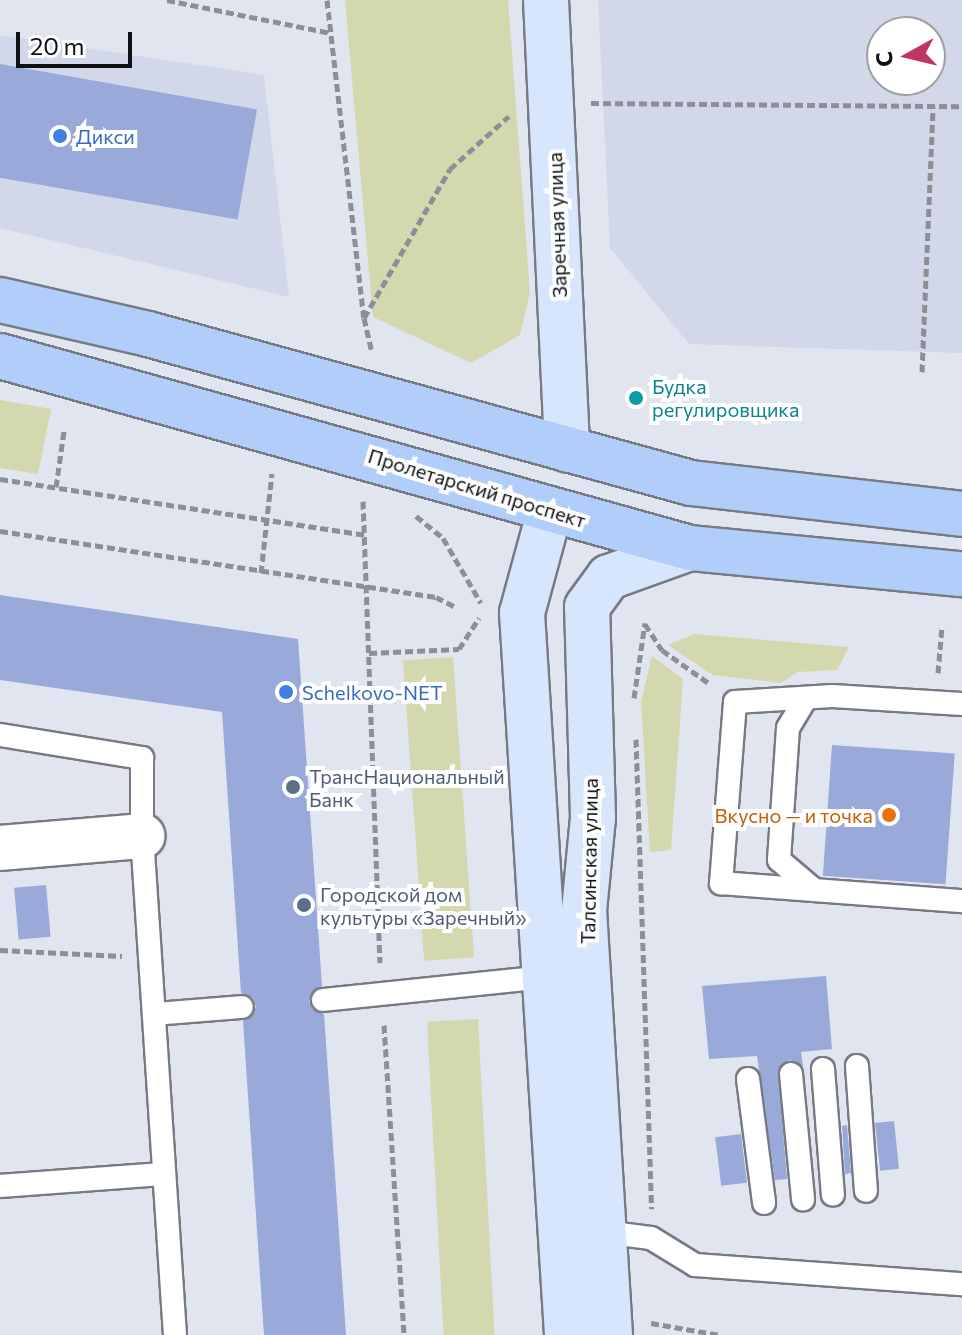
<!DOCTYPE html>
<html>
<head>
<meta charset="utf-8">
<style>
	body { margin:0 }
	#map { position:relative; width:962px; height:1335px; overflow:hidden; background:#e1e5ef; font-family:Commissioner,sans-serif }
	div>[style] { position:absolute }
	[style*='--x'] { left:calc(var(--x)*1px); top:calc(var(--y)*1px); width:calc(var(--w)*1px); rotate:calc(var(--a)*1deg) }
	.built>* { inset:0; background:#d2d8e9 }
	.green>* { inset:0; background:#d4d8ae; transform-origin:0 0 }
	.building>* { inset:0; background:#99a9d9; transform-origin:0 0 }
	.path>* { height:5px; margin-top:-2.5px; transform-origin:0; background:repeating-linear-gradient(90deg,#8c8f96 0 8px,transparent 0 12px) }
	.roads { filter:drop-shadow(2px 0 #777a83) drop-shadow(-2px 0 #777a83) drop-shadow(0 2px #777a83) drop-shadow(0 -2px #777a83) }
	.lane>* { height:22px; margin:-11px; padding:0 11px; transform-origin:11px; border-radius:11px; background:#fff }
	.street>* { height:44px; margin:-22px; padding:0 22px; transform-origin:22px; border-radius:22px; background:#fff }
	.secondary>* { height:44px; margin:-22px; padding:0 22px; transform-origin:22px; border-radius:22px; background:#d7e6fc }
	.primary>* { height:44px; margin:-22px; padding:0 22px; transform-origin:22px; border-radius:22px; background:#b0cef9 }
	.dots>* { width:22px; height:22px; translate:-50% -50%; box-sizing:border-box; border:4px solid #fff; border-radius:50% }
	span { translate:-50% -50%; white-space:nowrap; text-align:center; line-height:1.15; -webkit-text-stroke:8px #fff; paint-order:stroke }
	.shop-label { font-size:20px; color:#366cbe }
	.left { translate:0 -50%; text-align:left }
	.street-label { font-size:20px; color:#101114 }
	.culture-label { font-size:20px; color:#0d838f }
	.service-label { font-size:20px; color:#4e5e75 }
	.food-label { font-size:20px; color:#c56008 }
	.right { translate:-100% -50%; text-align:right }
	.north { position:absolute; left:866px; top:16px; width:80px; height:80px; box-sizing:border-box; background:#fff; border:2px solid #9fa0a1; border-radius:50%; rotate:262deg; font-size:22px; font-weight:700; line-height:32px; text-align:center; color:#101114 }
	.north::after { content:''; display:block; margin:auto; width:28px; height:36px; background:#c23463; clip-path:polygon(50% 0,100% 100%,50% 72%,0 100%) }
	.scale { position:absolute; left:16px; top:32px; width:116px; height:36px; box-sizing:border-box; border:4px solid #101114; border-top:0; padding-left:10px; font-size:24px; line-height:28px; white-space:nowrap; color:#101114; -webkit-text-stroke:6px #fff; paint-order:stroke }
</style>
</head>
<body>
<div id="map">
	<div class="built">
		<div style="clip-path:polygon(evenodd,598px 0,962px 0,962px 353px,689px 344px,610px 248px,598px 0,930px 32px,930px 80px,882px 80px,882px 32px,930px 32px)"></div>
		<div style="clip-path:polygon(0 35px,264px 75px,289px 297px,0 228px)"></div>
	</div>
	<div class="green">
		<div style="clip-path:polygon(345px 0,508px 0,530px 293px,520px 335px,471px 363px,373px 317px)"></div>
		<div style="clip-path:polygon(0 400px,51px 409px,38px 474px,0 468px)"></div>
		<div style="clip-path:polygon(694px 634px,849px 647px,837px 670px,798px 672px,781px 683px,713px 675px,668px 645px)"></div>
		<div style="clip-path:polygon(652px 656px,683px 679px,671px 850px,650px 852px,641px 701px)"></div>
		<div style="left:453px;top:657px;width:301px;height:50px;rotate:86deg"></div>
		<div style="left:478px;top:1019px;width:317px;height:51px;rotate:87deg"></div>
	</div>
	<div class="building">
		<div style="left:0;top:64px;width:261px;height:112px;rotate:10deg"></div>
		<div style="clip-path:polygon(0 595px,298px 639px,322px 986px,309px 1001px,312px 1009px,324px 1014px,346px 1335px,264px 1335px,243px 1021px,256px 1007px,253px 998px,241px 993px,222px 712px,0 680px)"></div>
		<div style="left:832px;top:745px;width:123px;height:131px;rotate:4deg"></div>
		<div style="left:46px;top:885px;width:52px;height:32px;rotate:85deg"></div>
		<div style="clip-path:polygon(826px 976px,832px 1049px,801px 1052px,803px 1066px,789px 1060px,778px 1069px,787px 1179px,775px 1180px,757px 1056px,709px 1059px,702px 986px)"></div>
		<div style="left:894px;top:1121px;width:48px;height:19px;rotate:84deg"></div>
		<div style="clip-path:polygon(847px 1125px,851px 1173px,845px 1174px,842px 1126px)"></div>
		<div style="left:741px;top:1134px;width:49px;height:26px;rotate:83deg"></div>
	</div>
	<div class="path">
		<div style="--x:167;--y:0;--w:166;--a:11.4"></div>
		<div style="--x:327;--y:0;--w:320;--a:83.4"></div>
		<div style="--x:364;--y:318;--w:35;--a:77"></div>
		<div style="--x:591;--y:103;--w:371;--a:0.5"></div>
		<div style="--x:364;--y:318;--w:172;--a:-60"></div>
		<div style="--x:450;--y:169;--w:79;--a:-41.9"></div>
		<div style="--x:922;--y:372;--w:266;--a:-87.6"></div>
		<div style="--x:0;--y:479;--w:369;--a:8.7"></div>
		<div style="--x:56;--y:487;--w:57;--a:-81.9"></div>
		<div style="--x:363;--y:501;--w:462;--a:87.9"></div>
		<div style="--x:416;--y:516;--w:35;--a:39"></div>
		<div style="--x:443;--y:538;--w:75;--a:59.7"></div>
		<div style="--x:0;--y:531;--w:441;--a:8.6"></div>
		<div style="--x:436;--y:597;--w:22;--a:27"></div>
		<div style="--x:261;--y:573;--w:100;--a:-83.7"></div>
		<div style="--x:645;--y:624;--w:31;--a:57"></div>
		<div style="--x:662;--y:650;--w:59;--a:35.3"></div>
		<div style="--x:369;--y:653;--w:90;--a:-2.5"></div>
		<div style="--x:459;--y:649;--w:37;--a:-57"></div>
		<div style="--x:938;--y:673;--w:47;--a:-85.1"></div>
		<div style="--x:634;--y:698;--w:76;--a:-81.7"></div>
		<div style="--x:636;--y:739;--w:470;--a:88.1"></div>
		<div style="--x:0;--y:950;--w:122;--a:2.8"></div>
		<div style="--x:384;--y:1025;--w:311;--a:86.3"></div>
		<div style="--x:651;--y:1323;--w:70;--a:9.9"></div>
	</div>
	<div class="roads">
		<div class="lane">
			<div style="--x:806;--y:698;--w:35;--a:121"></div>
			<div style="--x:788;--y:728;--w:132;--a:93.9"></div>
			<div style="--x:779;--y:860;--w:45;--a:40.5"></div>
			<div style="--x:962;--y:704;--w:130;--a:-176.5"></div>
			<div style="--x:832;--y:696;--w:97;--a:176.5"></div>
			<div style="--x:735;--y:702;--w:182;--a:94.4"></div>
			<div style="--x:721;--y:883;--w:242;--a:4.3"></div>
			<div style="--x:0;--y:735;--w:144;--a:9.2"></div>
			<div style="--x:142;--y:758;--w:78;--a:90"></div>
			<div style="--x:142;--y:836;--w:500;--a:86.22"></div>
			<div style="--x:323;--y:1000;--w:222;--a:-5.9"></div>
			<div style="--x:155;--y:1014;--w:87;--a:-4.6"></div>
			<div style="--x:857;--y:1066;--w:125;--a:85.9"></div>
			<div style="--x:823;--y:1069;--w:126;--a:85.5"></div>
			<div style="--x:791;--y:1074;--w:126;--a:84.5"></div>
			<div style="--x:748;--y:1079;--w:125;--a:82.6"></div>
			<div style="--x:0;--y:1186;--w:162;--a:-4.2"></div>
			<div style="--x:604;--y:1232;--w:47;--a:7.3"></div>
			<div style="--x:651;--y:1238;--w:52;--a:31.5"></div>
			<div style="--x:695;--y:1265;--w:268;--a:4.1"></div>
		</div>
		<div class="street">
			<div style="--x:0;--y:848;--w:143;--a:-4.8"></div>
		</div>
		<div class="secondary">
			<div style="--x:546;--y:0;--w:450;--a:87.3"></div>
			<div style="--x:550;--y:510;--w:107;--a:105.2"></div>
			<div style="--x:522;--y:613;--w:723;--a:86.43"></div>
			<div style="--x:610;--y:1335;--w:425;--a:-93.5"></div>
			<div style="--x:584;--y:911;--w:93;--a:-84.5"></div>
			<div style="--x:593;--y:818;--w:211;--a:-91.6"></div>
			<div style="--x:587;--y:607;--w:37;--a:-54"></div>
			<div style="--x:609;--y:577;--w:86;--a:-19.7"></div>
		</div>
		<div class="primary">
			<div style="--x:0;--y:300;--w:152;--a:12.9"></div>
			<div style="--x:148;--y:334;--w:563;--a:15.34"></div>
			<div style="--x:691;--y:483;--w:273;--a:6.5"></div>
			<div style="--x:0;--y:356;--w:716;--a:15.55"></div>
			<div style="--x:690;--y:548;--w:273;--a:5.5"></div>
		</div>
	</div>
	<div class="dots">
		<div style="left:60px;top:136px;background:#3f7fe0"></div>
		<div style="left:636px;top:398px;background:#0f9aa8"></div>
		<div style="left:286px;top:692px;background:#3f7fe0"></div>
		<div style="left:293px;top:787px;background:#5c6f8a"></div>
		<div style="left:889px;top:815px;background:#e8710a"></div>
		<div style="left:304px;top:905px;background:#5c6f8a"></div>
	</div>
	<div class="shop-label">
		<span class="left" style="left:76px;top:136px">Дикси</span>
		<span class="left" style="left:302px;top:692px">Schelkovo-NET</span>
	</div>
	<div class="street-label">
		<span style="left:557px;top:225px;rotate:-92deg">Заречная улица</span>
		<span style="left:477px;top:488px;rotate:17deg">Пролетарский проспект</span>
		<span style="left:589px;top:861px;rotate:-89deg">Талсинская улица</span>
	</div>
	<div class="culture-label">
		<span class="left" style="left:652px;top:398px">Будка<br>регулировщика</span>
	</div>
	<div class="service-label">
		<span class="left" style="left:309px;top:788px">ТрансНациональный<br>Банк</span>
		<span class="left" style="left:320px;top:906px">Городской дом<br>культуры «Заречный»</span>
	</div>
	<div class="food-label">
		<span class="right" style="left:873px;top:815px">Вкусно — и точка</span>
	</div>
	<div class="north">С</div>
	<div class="scale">20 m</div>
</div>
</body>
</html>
